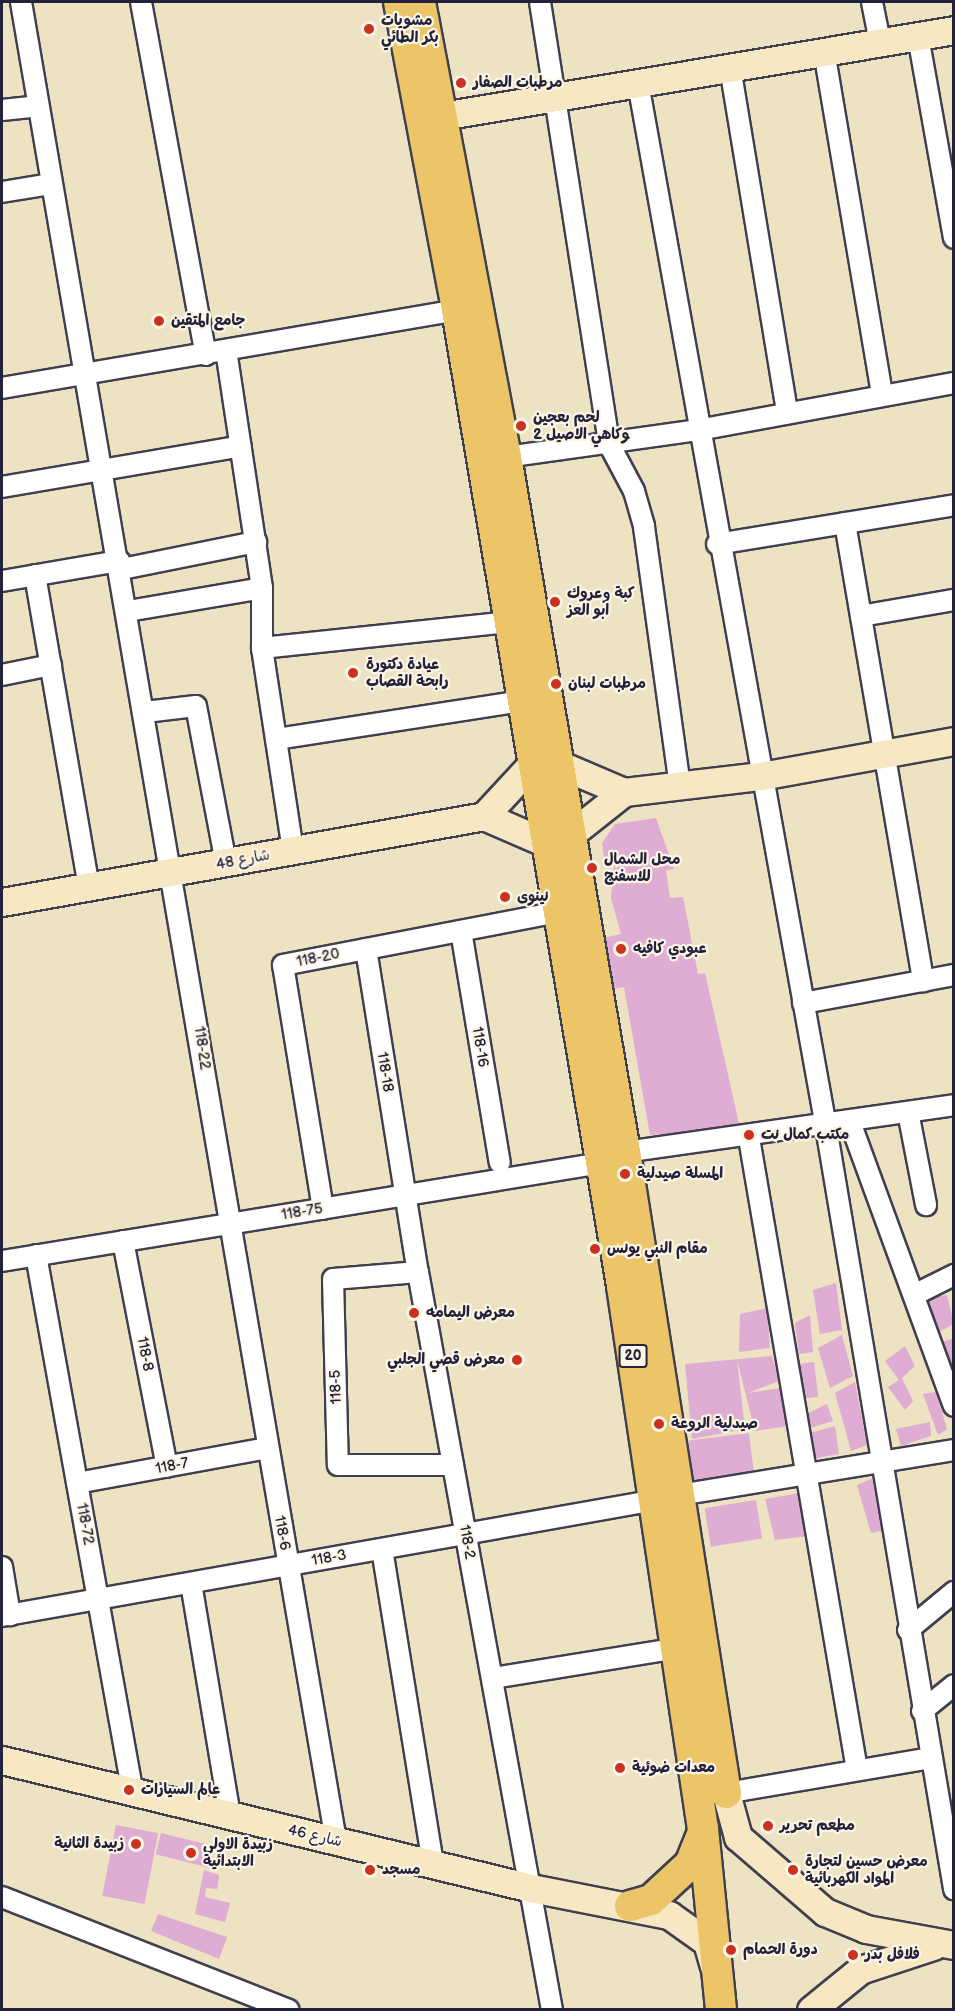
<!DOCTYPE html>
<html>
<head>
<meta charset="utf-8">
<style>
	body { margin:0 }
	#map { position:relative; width:955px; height:2011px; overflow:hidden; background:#ede2c1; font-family:"Balsamiq Sans","Playpen Sans Arabic",sans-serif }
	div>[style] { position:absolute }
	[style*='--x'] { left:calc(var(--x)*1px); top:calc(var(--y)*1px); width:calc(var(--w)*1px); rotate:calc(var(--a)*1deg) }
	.building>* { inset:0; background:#dfacd4; transform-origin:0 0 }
	.roads { filter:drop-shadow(2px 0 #403f4f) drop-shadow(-2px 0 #403f4f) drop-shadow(0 2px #403f4f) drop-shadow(0 -2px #403f4f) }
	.street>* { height:20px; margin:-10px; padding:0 10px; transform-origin:10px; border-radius:10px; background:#fff }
	.secondary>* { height:27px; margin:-13.5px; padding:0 13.5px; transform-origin:13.5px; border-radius:13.5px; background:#f7e8c3 }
	.primary>* { height:30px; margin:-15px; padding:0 15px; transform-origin:15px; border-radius:15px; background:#ecc569 }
	.dots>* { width:16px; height:16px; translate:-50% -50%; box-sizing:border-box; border:3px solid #fcf5e5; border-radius:50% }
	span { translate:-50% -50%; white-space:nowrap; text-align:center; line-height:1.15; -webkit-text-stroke:4.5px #fcf5e5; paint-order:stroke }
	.shield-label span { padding:2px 4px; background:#fcf5e5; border:2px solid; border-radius:4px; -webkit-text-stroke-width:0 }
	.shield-label { font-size:14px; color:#22223b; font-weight:700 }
	.poi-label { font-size:15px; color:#22223b; font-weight:700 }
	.left { translate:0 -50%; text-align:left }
	.right { translate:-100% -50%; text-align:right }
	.street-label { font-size:15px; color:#22223b }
	.frame { position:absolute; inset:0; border:3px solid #22223b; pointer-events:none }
</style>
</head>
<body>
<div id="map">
	<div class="building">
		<div style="clip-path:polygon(656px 818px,674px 869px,666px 870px,670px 898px,683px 897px,698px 974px,705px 973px,740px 1128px,673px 1143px,660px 1134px,650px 1135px,624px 987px,613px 989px,604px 938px,621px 934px,611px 898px,615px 855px,604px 857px,602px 843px,615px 824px)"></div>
		<div style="clip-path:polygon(836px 1283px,842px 1330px,820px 1334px,813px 1290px)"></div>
		<div style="clip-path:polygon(947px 1295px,954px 1324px,935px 1334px,924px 1299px)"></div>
		<div style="clip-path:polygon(767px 1308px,770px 1348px,739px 1352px,740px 1314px)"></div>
		<div style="clip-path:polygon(810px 1315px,813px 1352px,799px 1354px,795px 1323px)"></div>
		<div style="clip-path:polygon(842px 1335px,853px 1376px,830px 1388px,818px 1348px)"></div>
		<div style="clip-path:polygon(954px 1338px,954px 1369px,951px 1371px,942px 1342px)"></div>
		<div style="clip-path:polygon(905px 1346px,915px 1366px,902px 1378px,913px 1401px,905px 1410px,888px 1387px,899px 1380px,885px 1361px)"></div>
		<div style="clip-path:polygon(772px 1356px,779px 1381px,748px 1393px,786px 1387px,788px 1426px,755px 1431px,737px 1360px,745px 1429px,692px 1439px,685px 1364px)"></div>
		<div style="left:814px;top:1362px;width:35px;height:17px;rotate:83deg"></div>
		<div style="clip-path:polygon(855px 1382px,867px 1445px,851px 1451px,835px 1393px)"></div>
		<div style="clip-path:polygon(936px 1392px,947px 1429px,938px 1435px,923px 1394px)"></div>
		<div style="clip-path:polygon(827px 1404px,833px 1421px,807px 1429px,804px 1415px)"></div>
		<div style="clip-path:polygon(930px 1422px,931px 1436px,901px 1446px,896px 1429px)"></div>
		<div style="clip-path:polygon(835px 1426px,839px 1454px,811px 1459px,806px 1434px)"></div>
		<div style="left:749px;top:1433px;width:41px;height:61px;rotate:83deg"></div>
		<div style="clip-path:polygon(876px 1477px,885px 1530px,871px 1533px,857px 1485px)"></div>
		<div style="clip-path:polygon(800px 1493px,810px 1536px,775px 1540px,765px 1499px)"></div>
		<div style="left:756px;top:1500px;width:39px;height:52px;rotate:81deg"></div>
		<div style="left:116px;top:1825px;width:43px;height:72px;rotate:11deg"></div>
		<div style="left:161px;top:1833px;width:54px;height:22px;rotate:14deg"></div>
		<div style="clip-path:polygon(204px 1870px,219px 1875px,217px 1889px,206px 1888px,205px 1897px,230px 1903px,225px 1922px,195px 1914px)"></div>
		<div style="clip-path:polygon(158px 1914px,227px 1937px,219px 1959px,151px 1931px)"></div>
	</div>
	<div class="roads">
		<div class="street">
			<div style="--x:21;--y:2;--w:1866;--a:80.28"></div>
			<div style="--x:141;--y:2;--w:359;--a:79.6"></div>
			<div style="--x:540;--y:2;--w:447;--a:81.1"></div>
			<div style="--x:609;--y:444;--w:53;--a:62"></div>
			<div style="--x:634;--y:491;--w:37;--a:74"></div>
			<div style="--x:644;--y:527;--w:260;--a:82.1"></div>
			<div style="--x:872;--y:2;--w:41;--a:78.7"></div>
			<div style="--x:918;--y:36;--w:205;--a:79.9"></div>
			<div style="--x:824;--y:51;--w:349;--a:80.4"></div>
			<div style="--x:730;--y:67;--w:351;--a:80.6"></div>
			<div style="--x:638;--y:83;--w:1061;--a:79.79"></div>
			<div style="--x:826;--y:1127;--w:773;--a:80.46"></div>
			<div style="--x:2;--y:110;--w:36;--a:-6"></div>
			<div style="--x:2;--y:192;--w:50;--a:-9.3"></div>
			<div style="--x:226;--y:350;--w:241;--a:81.4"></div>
			<div style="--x:262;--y:588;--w:60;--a:90"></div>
			<div style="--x:262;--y:648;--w:204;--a:81.3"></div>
			<div style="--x:2;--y:388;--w:462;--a:-9.7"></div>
			<div style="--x:506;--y:457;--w:194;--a:-8"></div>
			<div style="--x:698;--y:430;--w:260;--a:-10.4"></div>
			<div style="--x:2;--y:487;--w:242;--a:-9.7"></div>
			<div style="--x:845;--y:523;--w:465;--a:80.3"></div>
			<div style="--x:717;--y:544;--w:240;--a:-9.3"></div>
			<div style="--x:122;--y:569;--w:137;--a:-11.4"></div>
			<div style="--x:35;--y:575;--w:317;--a:80.2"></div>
			<div style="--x:2;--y:581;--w:119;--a:-9.7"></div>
			<div style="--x:128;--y:611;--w:136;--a:-9.7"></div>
			<div style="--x:861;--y:616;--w:94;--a:-9.8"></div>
			<div style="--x:262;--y:648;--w:247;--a:-6"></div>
			<div style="--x:2;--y:675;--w:50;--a:-11.5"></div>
			<div style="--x:145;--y:712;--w:51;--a:-6.7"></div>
			<div style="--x:196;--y:706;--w:160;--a:79.2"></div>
			<div style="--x:276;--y:739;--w:248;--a:-8.8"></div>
			<div style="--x:461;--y:931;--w:235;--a:80.5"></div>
			<div style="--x:366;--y:949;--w:327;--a:80.9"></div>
			<div style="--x:418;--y:1272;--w:750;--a:79.71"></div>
			<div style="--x:803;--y:1003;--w:154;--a:-10.5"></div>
			<div style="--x:908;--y:1112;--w:95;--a:79"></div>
			<div style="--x:850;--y:1122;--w:302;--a:69.9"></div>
			<div style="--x:749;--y:1138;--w:641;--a:80.3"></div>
			<div style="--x:625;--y:1152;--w:332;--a:-8.1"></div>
			<div style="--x:323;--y:1209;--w:247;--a:-99.3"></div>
			<div style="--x:283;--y:965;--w:281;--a:-10.9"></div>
			<div style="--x:123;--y:1241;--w:230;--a:79"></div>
			<div style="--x:36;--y:1255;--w:548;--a:79.8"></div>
			<div style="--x:2;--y:1261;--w:608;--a:-9.28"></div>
			<div style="--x:418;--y:1272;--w:85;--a:175.3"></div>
			<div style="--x:333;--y:1279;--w:186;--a:88.5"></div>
			<div style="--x:338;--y:1465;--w:115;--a:0"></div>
			<div style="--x:914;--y:1295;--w:45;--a:-26.6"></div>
			<div style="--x:77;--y:1483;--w:193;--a:-10.4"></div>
			<div style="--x:679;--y:1495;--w:279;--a:-9.3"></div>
			<div style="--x:382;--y:1549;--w:318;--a:80.8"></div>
			<div style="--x:2;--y:1567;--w:49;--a:80.5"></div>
			<div style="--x:191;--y:1583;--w:236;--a:80.5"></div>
			<div style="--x:2;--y:1616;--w:664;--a:-10.06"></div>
			<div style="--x:908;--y:1630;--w:60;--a:-39.6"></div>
			<div style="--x:493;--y:1678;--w:187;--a:-9.2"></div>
			<div style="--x:922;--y:1711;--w:41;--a:-39.1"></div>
			<div style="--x:726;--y:1793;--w:207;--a:-9.7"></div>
			<div style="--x:2;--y:1897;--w:308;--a:21.5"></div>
		</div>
		<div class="secondary">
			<div style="--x:442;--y:116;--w:519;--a:-9.53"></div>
			<div style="--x:558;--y:764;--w:72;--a:23"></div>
			<div style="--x:624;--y:792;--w:138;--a:-6.7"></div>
			<div style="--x:761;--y:776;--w:196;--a:-10.3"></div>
			<div style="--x:484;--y:816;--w:71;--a:-47.3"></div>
			<div style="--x:484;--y:816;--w:68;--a:23.5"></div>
			<div style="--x:571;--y:834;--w:68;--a:-38.4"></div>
			<div style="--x:2;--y:902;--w:490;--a:-10.1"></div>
			<div style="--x:2;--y:1760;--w:544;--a:13.6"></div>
			<div style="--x:531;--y:1888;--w:141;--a:11.1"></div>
			<div style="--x:669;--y:1915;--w:47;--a:35.4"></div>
			<div style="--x:707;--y:1942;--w:25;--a:74"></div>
			<div style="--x:726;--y:1793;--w:46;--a:74.7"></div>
			<div style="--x:738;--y:1837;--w:115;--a:40.8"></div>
			<div style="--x:825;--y:1912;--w:44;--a:22.5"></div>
			<div style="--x:866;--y:1929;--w:89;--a:10.3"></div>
			<div style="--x:811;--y:2010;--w:63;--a:-39.2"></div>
			<div style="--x:860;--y:1970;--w:77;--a:-18.2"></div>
		</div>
		<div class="primary">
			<div style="--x:399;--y:2;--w:313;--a:79.3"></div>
			<div style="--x:457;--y:310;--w:990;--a:80.4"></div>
			<div style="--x:622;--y:1286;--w:549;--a:81.52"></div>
			<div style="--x:703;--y:1829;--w:182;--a:84.3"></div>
			<div style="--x:420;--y:2;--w:463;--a:79.3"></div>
			<div style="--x:506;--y:457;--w:705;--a:80.28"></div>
			<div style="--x:625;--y:1152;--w:649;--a:81.05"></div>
			<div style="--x:630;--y:1906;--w:22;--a:-16"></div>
			<div style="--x:651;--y:1900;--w:53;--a:-42.7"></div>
			<div style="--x:690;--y:1864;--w:35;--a:-68"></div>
		</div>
	</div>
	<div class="dots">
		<div style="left:369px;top:29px;background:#c8321e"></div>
		<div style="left:461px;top:83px;background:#c8321e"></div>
		<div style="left:159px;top:321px;background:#c8321e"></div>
		<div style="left:521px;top:426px;background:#c8321e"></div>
		<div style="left:555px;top:602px;background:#c8321e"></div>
		<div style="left:353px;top:673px;background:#c8321e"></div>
		<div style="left:556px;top:684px;background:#c8321e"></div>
		<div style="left:592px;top:868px;background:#c8321e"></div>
		<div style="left:505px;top:897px;background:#c8321e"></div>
		<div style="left:621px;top:949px;background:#c8321e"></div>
		<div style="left:749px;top:1135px;background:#c8321e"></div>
		<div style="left:625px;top:1174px;background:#c8321e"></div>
		<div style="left:595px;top:1249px;background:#c8321e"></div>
		<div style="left:414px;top:1313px;background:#c8321e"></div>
		<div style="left:517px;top:1360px;background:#c8321e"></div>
		<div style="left:659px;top:1424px;background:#c8321e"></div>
		<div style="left:620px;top:1768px;background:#c8321e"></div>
		<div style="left:129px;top:1790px;background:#c8321e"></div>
		<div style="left:768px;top:1826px;background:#c8321e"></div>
		<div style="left:136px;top:1844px;background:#c8321e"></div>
		<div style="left:191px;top:1853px;background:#c8321e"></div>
		<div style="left:370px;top:1870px;background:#c8321e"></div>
		<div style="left:793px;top:1870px;background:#c8321e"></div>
		<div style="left:731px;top:1950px;background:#c8321e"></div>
		<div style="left:853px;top:1955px;background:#c8321e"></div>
	</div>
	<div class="shield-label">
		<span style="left:633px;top:1356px">20</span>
	</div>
	<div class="poi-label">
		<span class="left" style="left:381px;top:29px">مشويات<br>بكر الطائي</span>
		<span class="left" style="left:473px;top:83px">مرطبات الصفار</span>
		<span class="left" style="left:171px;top:321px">جامع المتقين</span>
		<span class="left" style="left:533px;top:426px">لحم بعجين<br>وكاهي الاصيل 2</span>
		<span class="left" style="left:567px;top:602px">كبة وعروك<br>ابو العز</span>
		<span class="left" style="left:366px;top:673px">عيادة دكتورة<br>رابحة القصاب</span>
		<span class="left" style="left:568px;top:684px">مرطبات لبنان</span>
		<span class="left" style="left:604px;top:868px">محل الشمال<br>للاسفنج</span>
		<span class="left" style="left:517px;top:897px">نينوى</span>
		<span class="left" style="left:633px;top:949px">عبودي كافيه</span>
		<span class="left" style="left:761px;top:1135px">مكتب كمال نت</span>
		<span class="left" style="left:637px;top:1174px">المسلة صيدلية</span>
		<span class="left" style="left:607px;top:1249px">مقام النبي يونس</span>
		<span class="left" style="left:426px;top:1313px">معرض اليمامه</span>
		<span class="right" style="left:505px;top:1360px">معرض قصي الجلبي</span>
		<span class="left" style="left:671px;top:1424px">صيدلية الروعة</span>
		<span class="left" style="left:632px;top:1768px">معدات ضوئية</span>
		<span class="left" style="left:141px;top:1790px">عالم السيارات</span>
		<span class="left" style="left:780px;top:1826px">مطعم تحرير</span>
		<span class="right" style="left:124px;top:1844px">زبيدة الثانية</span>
		<span class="left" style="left:203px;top:1853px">زبيدة الاولى<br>الابتدائية</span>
		<span class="left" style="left:805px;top:1870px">معرض حسين لتجارة<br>المواد الكهربائية</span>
		<span class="left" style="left:382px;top:1870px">مسجد</span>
		<span class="left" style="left:743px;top:1950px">دورة الحمام</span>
		<span class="left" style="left:865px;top:1955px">فلافل بدر</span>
	</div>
	<div class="street-label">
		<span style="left:243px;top:860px;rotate:-11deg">شارع 48</span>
		<span style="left:318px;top:958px;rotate:-11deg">118-20</span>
		<span style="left:480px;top:1047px;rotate:81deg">118-16</span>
		<span style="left:202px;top:1048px;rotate:82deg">118-22</span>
		<span style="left:385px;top:1072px;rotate:81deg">118-18</span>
		<span style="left:302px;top:1212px;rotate:-9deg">118-75</span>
		<span style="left:145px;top:1354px;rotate:79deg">118-8</span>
		<span style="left:336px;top:1387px;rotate:-92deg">118-5</span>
		<span style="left:172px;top:1466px;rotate:-11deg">118-7</span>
		<span style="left:85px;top:1524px;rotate:80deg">118-72</span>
		<span style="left:282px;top:1533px;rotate:80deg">118-6</span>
		<span style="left:467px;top:1542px;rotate:80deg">118-2</span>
		<span style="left:329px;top:1558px;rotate:-10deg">118-3</span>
		<span style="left:315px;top:1836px;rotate:13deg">شارع 46</span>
	</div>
	<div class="frame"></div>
</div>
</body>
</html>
